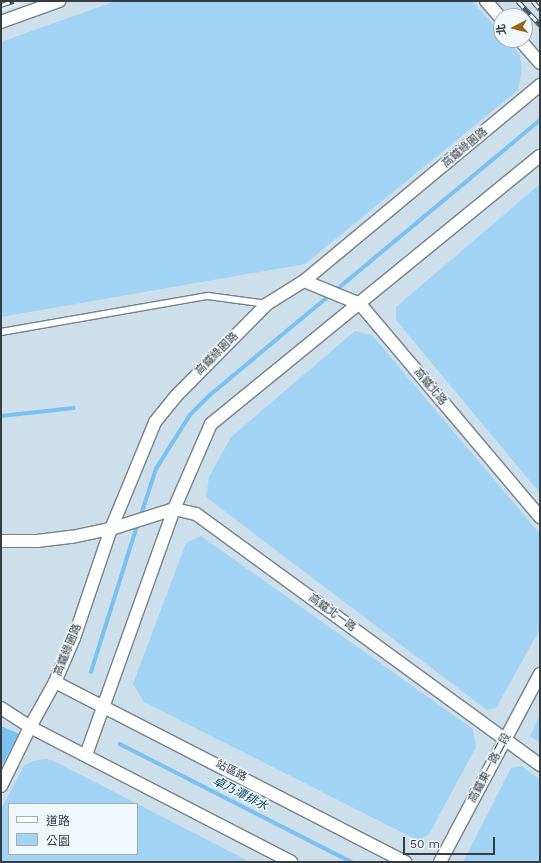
<!DOCTYPE html>
<html>
<head>
<meta charset="utf-8">
<style>
	body { margin:0 }
	#map { position:relative; width:541px; height:863px; overflow:hidden; background:#dfebf4; font-family:"Work Sans","Noto Sans TC",sans-serif }
	div>[style] { position:absolute }
	[style*='--x'] { left:calc(var(--x)*1px); top:calc(var(--y)*1px); width:calc(var(--w)*1px); rotate:calc(var(--a)*1deg) }
	.built>* { inset:0; background:#ccdfeb }
	.green>* { inset:0; background:#a1d3f4 }
	.water>* { inset:0; background:#78c1f0 }
	.stream>* { height:3.5px; margin:-1.75px; padding:0 1.75px; transform-origin:1.75px; border-radius:1.75px; background:#78c1f0 }
	.roads { filter:drop-shadow(1px 0 #768189) drop-shadow(-1px 0 #768189) drop-shadow(0 1px #768189) drop-shadow(0 -1px #768189) }
	.service>* { height:6px; margin:-3px; padding:0 3px; transform-origin:3px; border-radius:3px; background:#fff }
	.minor>* { height:12px; margin:-6px; padding:0 6px; transform-origin:6px; border-radius:6px; background:#fff }
	.rail>* { height:4.5px; margin-top:-2.25px; transform-origin:0; background:repeating-linear-gradient(90deg,#f0f8fd 0 9px,#494f52 0 18px); box-sizing:border-box; border-block:1px solid #494f52 }
	span { translate:-50% -50%; white-space:nowrap; text-align:center; line-height:1.15; -webkit-text-stroke:3px #f0f8fd; paint-order:stroke }
	.street-label { font-size:11px; color:#373c3f }
	.water-label { font-size:12px; color:#074463; font-style:italic }
	.frame { position:absolute; inset:0; border:2px solid #373c3f; pointer-events:none }
	.legend { position:absolute; left:8px; top:803px; width:130px; height:52px; box-sizing:border-box; background:#f0f8fd; border:1px solid #a6adb1; margin:0; padding:5px 7px; list-style:none; font-size:12px; color:#373c3f }
	.legend li { display:flex; align-items:center; gap:8px; height:20px }
	.legend b { width:20px; border:1px solid #a6adb1 }
	.north { position:absolute; left:493px; top:8px; width:40px; height:40px; box-sizing:border-box; background:#f0f8fd; border:1px solid #a6adb1; border-radius:50%; rotate:263deg; font-size:11px; font-weight:700; line-height:16px; text-align:center; color:#373c3f }
	.north::after { content:''; display:block; margin:auto; width:14px; height:18px; background:#966517; clip-path:polygon(50% 0,100% 100%,50% 72%,0 100%) }
	.scale { position:absolute; left:403px; top:837px; width:92px; height:18px; box-sizing:border-box; border:2px solid #373c3f; border-top:0; padding-left:5px; font-size:12px; line-height:14px; white-space:nowrap; color:#373c3f; -webkit-text-stroke:3px #f0f8fd; paint-order:stroke }
</style>
</head>
<body>
<div id="map">
	<div class="built">
		<div style="clip-path:polygon(evenodd,32px 1px,540px 1px,540px 862px,1px 862px,1px 12px,32px 1px,501px 16px,525px 16px,525px 40px,501px 40px,501px 16px,32px 1px,9px 804px,137px 804px,137px 854px,9px 854px,9px 804px)"></div>
	</div>
	<div class="green">
		<div style="clip-path:polygon(116px 1px,472px 1px,501px 33px,501px 40px,507px 40px,520px 55px,522px 69px,518px 90px,305px 264px,1px 317px,1px 42px)"></div>
		<div style="clip-path:polygon(540px 184px,540px 493px,396px 320px,396px 307px)"></div>
		<div style="clip-path:polygon(355px 331px,372px 335px,540px 534px,540px 629px,496px 708px,487px 710px,206px 497px,209px 477px,231px 437px)"></div>
		<div style="clip-path:polygon(201px 536px,473px 729px,476px 747px,429px 834px,419px 841px,144px 702px,133px 684px,186px 543px)"></div>
		<div style="clip-path:polygon(540px 715px,540px 743px,530px 736px)"></div>
		<div style="clip-path:polygon(evenodd,46px 759px,54px 761px,250px 862px,1px 862px,1px 809px,24px 766px,33px 761px,46px 759px,9px 804px,137px 804px,137px 854px,9px 854px,9px 804px)"></div>
		<div style="clip-path:polygon(522px 766px,540px 780px,540px 862px,463px 862px,511px 768px)"></div>
	</div>
	<div class="water">
		<div style="clip-path:polygon(1px 726px,19px 734px,1px 767px)"></div>
	</div>
	<div class="stream">
		<div style="--x:335;--y:291;--w:267;--a:-39.8"></div>
		<div style="--x:1;--y:416;--w:73;--a:-6.3"></div>
		<div style="--x:140;--y:518;--w:52;--a:-71.9"></div>
		<div style="--x:156;--y:469;--w:64;--a:-57.8"></div>
		<div style="--x:190;--y:415;--w:28;--a:-45"></div>
		<div style="--x:210;--y:395;--w:156;--a:-39.8"></div>
		<div style="--x:91;--y:672;--w:156;--a:-72.5"></div>
		<div style="--x:120;--y:744;--w:260;--a:27"></div>
	</div>
	<div class="roads">
		<div class="service">
			<div style="--x:1;--y:332;--w:210;--a:-9.9"></div>
			<div style="--x:208;--y:296;--w:60;--a:7.7"></div>
		</div>
		<div class="minor">
			<div style="--x:486;--y:1;--w:23;--a:49"></div>
			<div style="--x:1;--y:22;--w:62;--a:-19.9"></div>
			<div style="--x:520;--y:40;--w:30;--a:49"></div>
			<div style="--x:304;--y:281;--w:61;--a:22.3"></div>
			<div style="--x:360;--y:304;--w:279;--a:49.8"></div>
			<div style="--x:1;--y:541;--w:36;--a:0"></div>
			<div style="--x:37;--y:541;--w:35;--a:-7"></div>
			<div style="--x:72;--y:537;--w:40;--a:-12"></div>
			<div style="--x:111;--y:529;--w:66;--a:-17.6"></div>
			<div style="--x:174;--y:509;--w:23;--a:13"></div>
			<div style="--x:196;--y:514;--w:426;--a:36.1"></div>
			<div style="--x:55;--y:682;--w:394;--a:27.2"></div>
			<div style="--x:1;--y:708;--w:35;--a:33"></div>
			<div style="--x:30;--y:727;--w:294;--a:27.3"></div>
			<div style="--x:86;--y:755;--w:261;--a:-70.3"></div>
			<div style="--x:174;--y:509;--w:93;--a:-66.5"></div>
			<div style="--x:211;--y:424;--w:424;--a:-39.2"></div>
			<div style="--x:1;--y:786;--w:66;--a:-63.8"></div>
			<div style="--x:30;--y:727;--w:51;--a:-60.9"></div>
			<div style="--x:55;--y:682;--w:48;--a:-66.6"></div>
			<div style="--x:74;--y:638;--w:115;--a:-71.3"></div>
			<div style="--x:111;--y:529;--w:116;--a:-67.6"></div>
			<div style="--x:155;--y:422;--w:33;--a:-51"></div>
			<div style="--x:176;--y:396;--w:129;--a:-45.3"></div>
			<div style="--x:267;--y:304;--w:44;--a:-31.9"></div>
			<div style="--x:304;--y:281;--w:307;--a:-39.7"></div>
			<div style="--x:440;--y:862;--w:213;--a:-62"></div>
		</div>
	</div>
	<div class="rail">
		<div style="--x:518;--y:1;--w:33;--a:47"></div>
		<div style="--x:533;--y:1;--w:11;--a:49"></div>
		<div style="--x:1;--y:5;--w:13;--a:-18"></div>
	</div>
	<div class="street-label">
		<span style="left:465px;top:148px;rotate:-40deg">高鐵綠園路</span>
		<span style="left:217px;top:354px;rotate:-45deg">高鐵綠園路</span>
		<span style="left:430px;top:387px;rotate:50deg">高鐵北路</span>
		<span style="left:332px;top:613px;rotate:36deg">高鐵北一路</span>
		<span style="left:68px;top:650px;rotate:-68deg">高鐵綠園路</span>
		<span style="left:490px;top:768px;rotate:-62deg">高鐵東一路二段</span>
		<span style="left:231px;top:771px;rotate:27deg">站區路</span>
	</div>
	<div class="water-label">
		<span style="left:240px;top:794px;rotate:27deg">卓乃潭排水</span>
	</div>
	<div class="frame"></div>
	<ul class="legend">
	<li><b style="height:5px;background:#fff"></b>道路</li>
	<li><b style="height:11px;background:#a1d3f4"></b>公園</li>
	</ul>
	<div class="north">北</div>
	<div class="scale">50 m</div>
</div>
</body>
</html>
